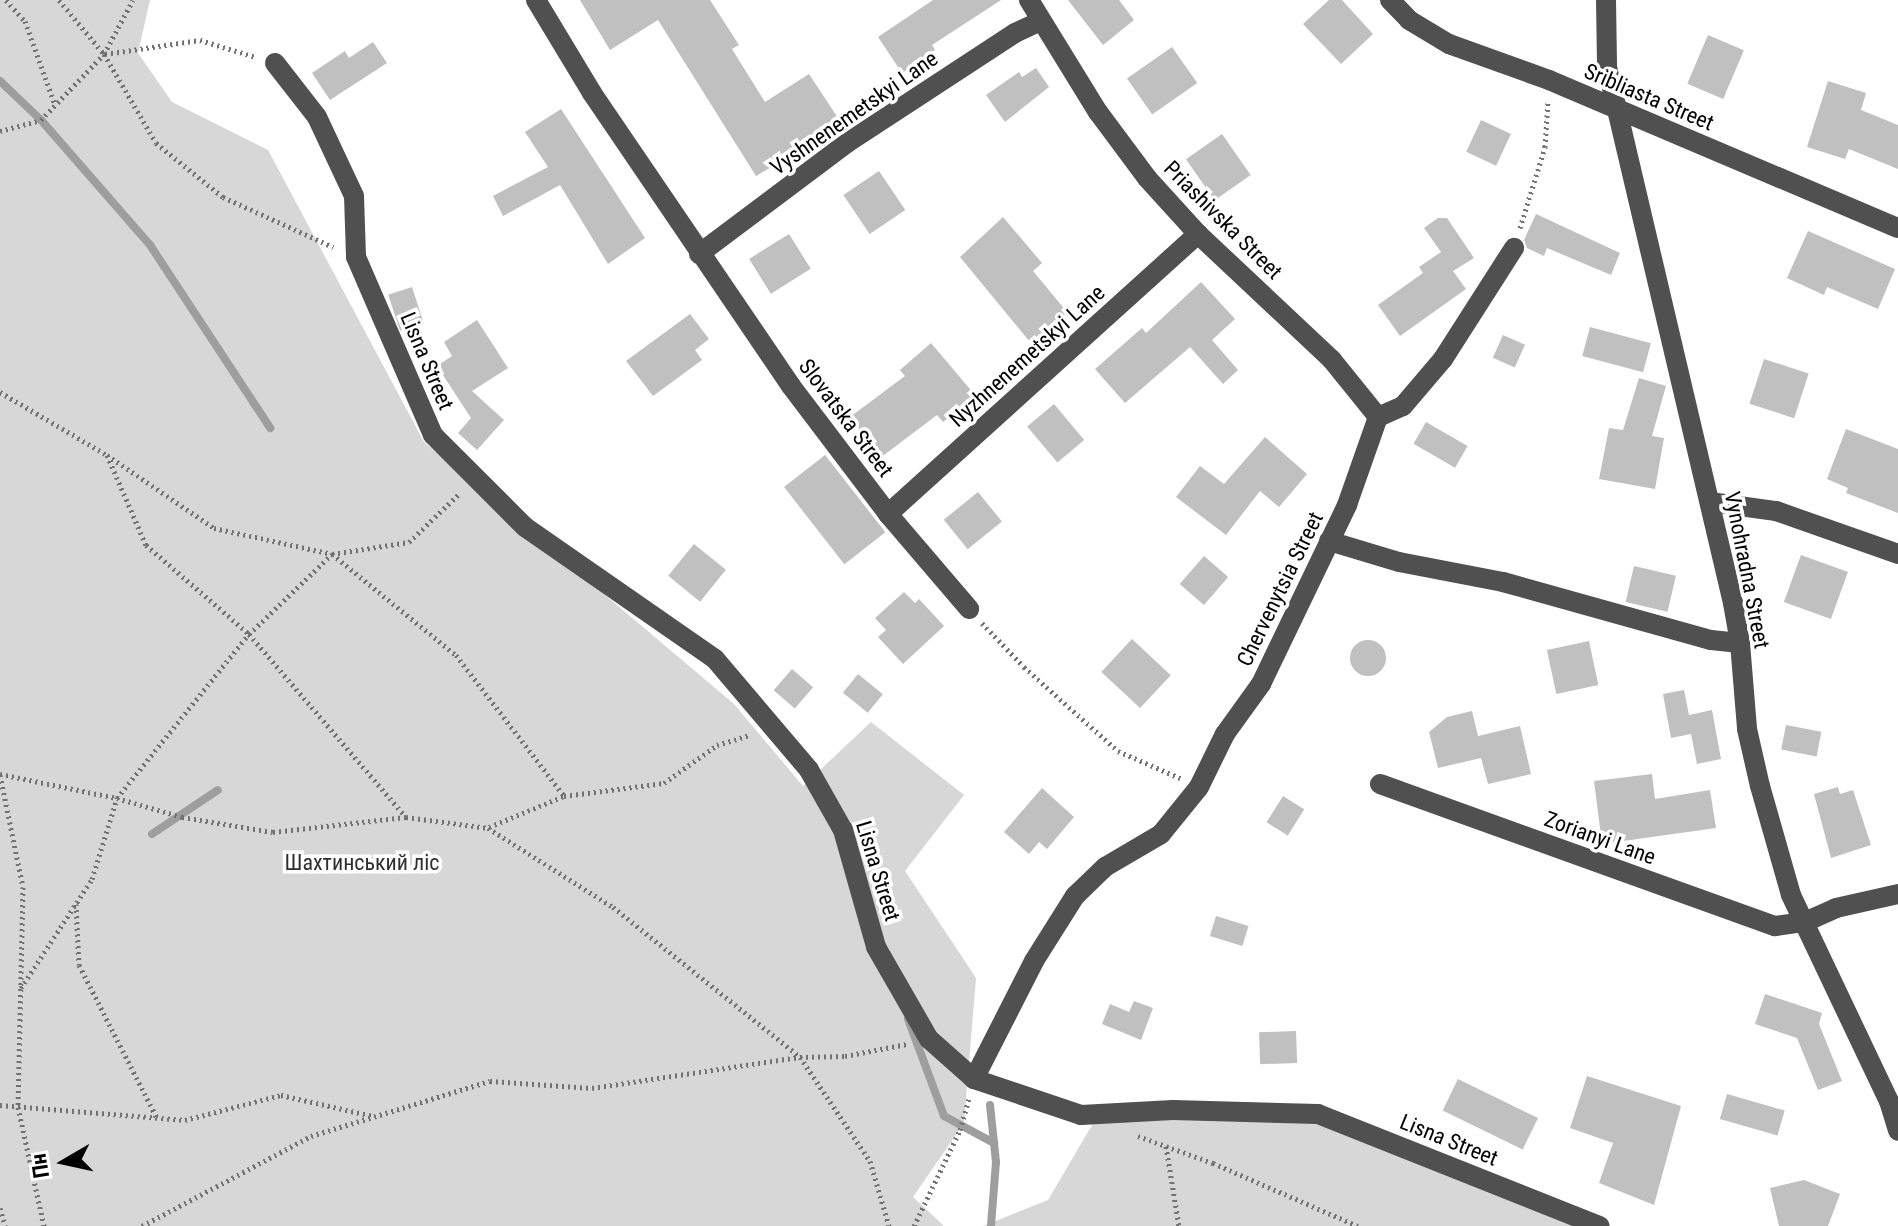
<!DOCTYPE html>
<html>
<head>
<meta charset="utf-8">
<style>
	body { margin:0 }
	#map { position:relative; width:1898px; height:1226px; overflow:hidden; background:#fff; font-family:"Roboto Condensed",sans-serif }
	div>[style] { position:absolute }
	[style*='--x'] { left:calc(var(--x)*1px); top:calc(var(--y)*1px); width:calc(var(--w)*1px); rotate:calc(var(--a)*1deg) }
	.green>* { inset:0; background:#d7d7d7 }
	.stream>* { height:8px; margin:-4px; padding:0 4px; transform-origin:4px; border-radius:4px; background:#9e9e9e }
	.building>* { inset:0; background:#c0c0c0; transform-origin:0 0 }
	.round { border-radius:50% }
	.path>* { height:5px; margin-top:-2.5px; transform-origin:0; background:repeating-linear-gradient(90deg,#727272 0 2px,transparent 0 6px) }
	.minor>* { height:20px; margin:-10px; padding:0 10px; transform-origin:10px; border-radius:10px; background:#505050 }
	span { translate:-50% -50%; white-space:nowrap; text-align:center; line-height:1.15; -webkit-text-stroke:7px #fff; paint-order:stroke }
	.street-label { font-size:22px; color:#000 }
	.park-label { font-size:22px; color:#2e2e2e }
	.north { position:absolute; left:24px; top:1122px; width:80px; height:80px; -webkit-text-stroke:6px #fff; paint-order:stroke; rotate:261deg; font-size:22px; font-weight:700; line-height:32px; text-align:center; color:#000 }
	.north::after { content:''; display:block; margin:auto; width:28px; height:36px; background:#000; clip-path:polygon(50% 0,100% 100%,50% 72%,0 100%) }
</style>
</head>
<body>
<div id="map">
	<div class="green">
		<div style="clip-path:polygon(0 0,150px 0,138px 53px,172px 102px,268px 150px,424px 442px,734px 704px,803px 786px,871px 722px,964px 795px,905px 871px,976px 978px,964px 1123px,913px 1197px,944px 1226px,0 1226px)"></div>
		<div style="clip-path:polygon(1262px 1110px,1407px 1144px,1600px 1226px,983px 1226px,1048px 1200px,1095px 1120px)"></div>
	</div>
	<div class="stream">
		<div style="--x:0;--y:81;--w:57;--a:43.6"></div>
		<div style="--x:41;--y:120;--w:166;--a:48.9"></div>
		<div style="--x:150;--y:245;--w:219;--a:56.7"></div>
		<div style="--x:152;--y:834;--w:79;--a:-33.7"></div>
		<div style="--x:908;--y:1019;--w:103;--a:69.6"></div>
		<div style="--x:944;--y:1116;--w:57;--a:28.4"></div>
		<div style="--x:990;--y:1105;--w:57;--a:84"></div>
		<div style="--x:996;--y:1162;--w:64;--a:94.5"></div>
	</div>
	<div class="building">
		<div style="clip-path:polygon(580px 0,710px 0,739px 45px,732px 49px,765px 102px,809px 74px,838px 118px,775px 159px,778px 163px,756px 176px,658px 20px,610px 50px)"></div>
		<div style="clip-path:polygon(933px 0,1001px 0,932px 45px,935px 50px,902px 73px,878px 37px)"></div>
		<div style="clip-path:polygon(1068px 0,1119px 0,1134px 20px,1103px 45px)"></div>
		<div style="clip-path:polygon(1329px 0,1342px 0,1373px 34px,1341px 64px,1303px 24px)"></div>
		<div style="left:1708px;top:35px;width:39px;height:53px;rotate:23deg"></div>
		<div style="clip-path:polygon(373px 42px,387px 63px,330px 100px,312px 73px,345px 51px,349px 58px)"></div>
		<div style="left:1172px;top:47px;width:44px;height:55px;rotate:55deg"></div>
		<div style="clip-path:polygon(1036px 68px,1049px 87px,1005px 122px,986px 95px,1019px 72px,1022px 77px)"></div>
		<div style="clip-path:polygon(1828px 81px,1866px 93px,1861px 110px,1898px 125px,1898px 169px,1849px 149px,1845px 159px,1807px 147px)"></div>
		<div style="clip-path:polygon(561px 109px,645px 238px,608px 264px,560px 185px,503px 216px,493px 196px,548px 167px,525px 132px)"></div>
		<div style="left:1481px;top:120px;width:33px;height:35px;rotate:25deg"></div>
		<div style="left:1222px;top:134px;width:50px;height:44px;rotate:55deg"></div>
		<div style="left:879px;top:171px;width:47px;height:43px;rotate:56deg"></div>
		<div style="clip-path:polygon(1536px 214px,1620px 253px,1611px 275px,1547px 248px,1544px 256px,1527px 248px,1524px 240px)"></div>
		<div style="clip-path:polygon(1003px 217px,1042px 263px,1033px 271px,1067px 312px,1030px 342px,960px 257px)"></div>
		<div style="clip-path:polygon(1438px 218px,1447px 218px,1474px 258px,1453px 271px,1466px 289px,1400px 336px,1378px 305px,1423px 273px,1419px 267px,1441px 252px,1424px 228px)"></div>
		<div style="clip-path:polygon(1808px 231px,1895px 269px,1878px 309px,1827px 287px,1824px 295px,1787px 278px)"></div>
		<div style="left:789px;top:234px;width:41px;height:47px;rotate:58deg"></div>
		<div style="clip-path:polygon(1201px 282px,1235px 319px,1212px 340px,1238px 370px,1223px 384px,1190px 347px,1125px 403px,1095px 369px,1142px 328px,1146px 333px)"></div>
		<div style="left:412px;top:287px;width:38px;height:25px;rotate:72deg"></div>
		<div style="clip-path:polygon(690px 314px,709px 339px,695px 350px,702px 360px,653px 396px,626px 361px)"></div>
		<div style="clip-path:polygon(477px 320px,508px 368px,472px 391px,504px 420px,477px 450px,458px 433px,471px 418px,437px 366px,452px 356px,444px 342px)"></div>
		<div style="left:1590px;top:327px;width:63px;height:30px;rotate:15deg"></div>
		<div style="left:1503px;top:335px;width:24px;height:25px;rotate:24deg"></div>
		<div style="clip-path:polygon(931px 343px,975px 395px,943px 422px,937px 415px,880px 458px,850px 417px,905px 376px,900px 370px)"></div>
		<div style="left:1764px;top:359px;width:47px;height:47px;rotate:18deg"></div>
		<div style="clip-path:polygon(1639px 378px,1666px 386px,1652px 436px,1664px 438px,1655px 489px,1599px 479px,1609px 428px,1623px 430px)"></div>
		<div style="left:1054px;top:404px;width:47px;height:35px;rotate:50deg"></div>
		<div style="left:1426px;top:422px;width:48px;height:25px;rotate:30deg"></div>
		<div style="clip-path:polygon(1846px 429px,1898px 449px,1898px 513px,1846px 493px,1848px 488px,1827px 479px)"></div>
		<div style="clip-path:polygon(1265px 437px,1307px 474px,1279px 507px,1260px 491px,1226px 535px,1176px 497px,1200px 466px,1224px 484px)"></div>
		<div style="left:825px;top:455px;width:98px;height:52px;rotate:52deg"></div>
		<div style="left:978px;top:492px;width:38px;height:44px;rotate:51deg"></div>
		<div style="left:694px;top:544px;width:41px;height:41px;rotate:39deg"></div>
		<div style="left:1801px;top:555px;width:50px;height:50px;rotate:20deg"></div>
		<div style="left:1204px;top:556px;width:32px;height:37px;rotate:41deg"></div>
		<div style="left:1634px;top:566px;width:43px;height:37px;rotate:13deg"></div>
		<div style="clip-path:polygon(904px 592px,915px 603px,919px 599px,944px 626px,903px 664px,878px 637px,886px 630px,875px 618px)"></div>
		<div style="left:1132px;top:639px;width:53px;height:45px;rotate:43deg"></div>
		<div class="round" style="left:1350px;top:640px;width:36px;height:36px"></div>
		<div style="left:1589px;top:641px;width:45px;height:43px;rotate:78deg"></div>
		<div style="left:792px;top:669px;width:28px;height:28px;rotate:41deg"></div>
		<div style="left:858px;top:674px;width:32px;height:24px;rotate:39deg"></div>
		<div style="clip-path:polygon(1684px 690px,1689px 715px,1712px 710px,1721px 759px,1697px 764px,1691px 734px,1671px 738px,1663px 694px)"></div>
		<div style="clip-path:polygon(1472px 711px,1478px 736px,1520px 726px,1531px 774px,1488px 784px,1481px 758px,1438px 768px,1429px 732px,1447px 717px)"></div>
		<div style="left:1786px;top:725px;width:36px;height:25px;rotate:11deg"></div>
		<div style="clip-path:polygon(1652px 774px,1655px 799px,1710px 790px,1716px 828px,1602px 844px,1594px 781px)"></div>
		<div style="clip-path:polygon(1838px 787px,1840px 794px,1853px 790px,1871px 845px,1831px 858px,1814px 794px)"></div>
		<div style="clip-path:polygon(1042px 788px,1074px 817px,1047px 849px,1039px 842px,1029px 854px,1004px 832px)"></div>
		<div style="left:1283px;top:796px;width:25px;height:31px;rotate:32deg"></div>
		<div style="left:1216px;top:916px;width:34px;height:21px;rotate:17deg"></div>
		<div style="clip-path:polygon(1765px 994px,1822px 1013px,1819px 1024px,1842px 1081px,1818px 1090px,1797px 1038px,1755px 1024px)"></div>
		<div style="clip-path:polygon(1134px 1001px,1153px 1008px,1141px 1040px,1102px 1024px,1110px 1004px,1129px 1012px)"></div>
		<div style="left:1296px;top:1031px;width:32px;height:37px;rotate:88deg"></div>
		<div style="clip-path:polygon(1587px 1076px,1681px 1106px,1654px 1205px,1599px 1183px,1613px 1143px,1570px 1128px)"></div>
		<div style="left:1458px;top:1079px;width:89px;height:35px;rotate:26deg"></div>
		<div style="left:1727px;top:1094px;width:60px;height:26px;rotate:16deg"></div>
		<div style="clip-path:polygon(1804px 1180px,1840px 1194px,1828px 1226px,1779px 1226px,1770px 1188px)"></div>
	</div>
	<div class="path">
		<div style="--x:6;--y:0;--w:28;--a:48"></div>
		<div style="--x:25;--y:21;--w:89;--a:70.3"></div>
		<div style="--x:59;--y:0;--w:70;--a:50.2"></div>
		<div style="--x:104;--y:54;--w:103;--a:59.7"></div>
		<div style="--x:156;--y:143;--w:86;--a:38.9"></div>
		<div style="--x:223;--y:197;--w:121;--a:24.4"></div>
		<div style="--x:105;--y:54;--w:96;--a:-8.4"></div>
		<div style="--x:200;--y:40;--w:59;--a:16.9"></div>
		<div style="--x:0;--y:131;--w:42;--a:-15"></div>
		<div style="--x:41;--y:120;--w:91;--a:-46.3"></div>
		<div style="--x:104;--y:54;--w:61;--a:-61.8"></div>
		<div style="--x:1520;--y:228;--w:85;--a:-72.8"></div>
		<div style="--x:1545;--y:147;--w:46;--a:-86.3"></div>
		<div style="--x:0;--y:392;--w:124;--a:30.5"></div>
		<div style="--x:107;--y:455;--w:98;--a:66.6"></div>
		<div style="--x:146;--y:545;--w:136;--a:40.8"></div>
		<div style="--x:249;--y:634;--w:240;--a:49.4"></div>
		<div style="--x:107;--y:455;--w:130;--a:34.3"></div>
		<div style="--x:214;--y:528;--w:121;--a:12.4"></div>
		<div style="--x:332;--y:554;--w:160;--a:39.2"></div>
		<div style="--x:456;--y:655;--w:178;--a:52.5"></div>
		<div style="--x:982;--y:623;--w:61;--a:46.3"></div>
		<div style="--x:1024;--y:667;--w:126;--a:41.8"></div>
		<div style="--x:1118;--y:751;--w:68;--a:23.5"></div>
		<div style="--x:0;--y:774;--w:119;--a:11.6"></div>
		<div style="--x:117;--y:798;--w:68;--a:16.3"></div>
		<div style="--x:182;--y:817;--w:92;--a:9.4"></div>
		<div style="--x:273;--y:832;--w:134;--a:-6.4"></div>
		<div style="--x:406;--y:817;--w:83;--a:7.6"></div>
		<div style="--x:488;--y:828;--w:148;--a:32.3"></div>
		<div style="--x:613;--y:907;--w:240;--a:38.7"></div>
		<div style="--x:800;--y:1057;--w:125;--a:56.1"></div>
		<div style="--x:870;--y:1161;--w:68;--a:73.7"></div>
		<div style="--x:0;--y:775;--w:114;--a:78.4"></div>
		<div style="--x:23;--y:887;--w:220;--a:91.3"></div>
		<div style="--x:18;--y:1107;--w:122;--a:77.7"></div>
		<div style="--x:489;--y:827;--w:81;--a:-22.5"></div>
		<div style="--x:564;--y:796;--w:101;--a:-7.4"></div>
		<div style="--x:664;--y:783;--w:65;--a:-35.6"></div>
		<div style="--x:717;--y:745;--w:34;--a:-17"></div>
		<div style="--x:76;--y:904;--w:61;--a:87.2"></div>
		<div style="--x:79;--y:965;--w:172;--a:63"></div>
		<div style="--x:21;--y:988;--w:130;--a:-56.9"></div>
		<div style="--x:92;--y:879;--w:85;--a:-72.8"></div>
		<div style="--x:117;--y:798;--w:211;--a:-51.2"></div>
		<div style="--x:249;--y:634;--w:115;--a:-43.9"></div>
		<div style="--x:332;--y:554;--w:78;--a:-8.9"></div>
		<div style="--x:409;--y:542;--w:72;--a:-43.9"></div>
		<div style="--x:0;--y:1105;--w:186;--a:4.6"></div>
		<div style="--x:185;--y:1120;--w:99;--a:-14.6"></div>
		<div style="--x:281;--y:1095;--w:94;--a:12.9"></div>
		<div style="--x:1138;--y:1136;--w:80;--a:19.8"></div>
		<div style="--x:1213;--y:1163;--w:158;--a:23.5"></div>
		<div style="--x:1166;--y:1146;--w:81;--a:80.8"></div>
		<div style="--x:0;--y:1208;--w:19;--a:74"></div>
		<div style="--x:142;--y:1226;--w:191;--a:-28"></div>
		<div style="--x:311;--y:1136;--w:187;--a:-17.1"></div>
		<div style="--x:490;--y:1081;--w:102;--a:3.9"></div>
		<div style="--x:592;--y:1088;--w:210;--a:-8.5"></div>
		<div style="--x:800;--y:1057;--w:45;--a:-1.3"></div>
		<div style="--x:845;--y:1056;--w:63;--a:-11"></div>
		<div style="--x:914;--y:1226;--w:106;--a:-64.4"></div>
		<div style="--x:960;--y:1130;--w:32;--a:-74"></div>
	</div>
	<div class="minor">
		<div style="--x:536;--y:0;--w:109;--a:58.9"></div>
		<div style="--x:592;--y:93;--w:354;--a:55.8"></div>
		<div style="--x:791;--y:386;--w:161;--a:52.8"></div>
		<div style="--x:888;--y:514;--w:125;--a:49.5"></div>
		<div style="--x:1029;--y:0;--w:132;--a:58.4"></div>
		<div style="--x:1098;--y:112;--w:82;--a:53.4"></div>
		<div style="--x:1147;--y:178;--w:76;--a:47.7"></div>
		<div style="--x:1198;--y:234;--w:184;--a:43.2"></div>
		<div style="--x:1332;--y:360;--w:73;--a:51.1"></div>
		<div style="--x:1390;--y:0;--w:28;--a:46"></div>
		<div style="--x:1409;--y:20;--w:47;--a:31"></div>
		<div style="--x:1449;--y:44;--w:106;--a:19.8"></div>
		<div style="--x:1549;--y:80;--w:379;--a:23"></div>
		<div style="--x:1606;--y:0;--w:67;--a:89.1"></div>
		<div style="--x:1607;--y:67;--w:551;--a:76.77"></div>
		<div style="--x:1733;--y:603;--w:41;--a:80.1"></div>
		<div style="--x:1740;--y:643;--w:86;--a:85.3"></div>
		<div style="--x:1747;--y:729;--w:58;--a:77.2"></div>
		<div style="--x:1760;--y:786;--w:113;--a:74.1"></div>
		<div style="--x:1791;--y:895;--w:228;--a:64.6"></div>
		<div style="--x:1889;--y:1101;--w:31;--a:73"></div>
		<div style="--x:275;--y:63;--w:68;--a:52.1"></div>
		<div style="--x:317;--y:117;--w:87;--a:64.9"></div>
		<div style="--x:354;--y:196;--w:61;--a:88.1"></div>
		<div style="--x:356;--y:257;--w:194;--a:66.6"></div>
		<div style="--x:433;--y:435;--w:130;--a:45"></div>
		<div style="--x:525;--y:527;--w:231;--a:34.8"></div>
		<div style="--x:715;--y:659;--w:145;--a:49.7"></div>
		<div style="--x:809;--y:770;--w:69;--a:60.5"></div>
		<div style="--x:843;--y:830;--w:122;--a:74.2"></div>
		<div style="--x:876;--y:947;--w:106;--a:60.1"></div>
		<div style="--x:929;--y:1039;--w:60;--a:41.6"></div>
		<div style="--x:974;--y:1079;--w:113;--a:18.6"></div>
		<div style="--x:1081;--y:1115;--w:92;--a:-3.1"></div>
		<div style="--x:1173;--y:1110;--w:145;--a:1.6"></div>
		<div style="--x:1318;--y:1114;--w:303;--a:21.7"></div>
		<div style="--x:699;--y:254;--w:185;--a:-36.9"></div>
		<div style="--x:847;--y:143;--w:201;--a:-33.2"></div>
		<div style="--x:1015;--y:33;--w:29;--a:-25"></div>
		<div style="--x:1710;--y:502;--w:67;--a:7.8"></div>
		<div style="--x:1776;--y:511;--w:129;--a:19.4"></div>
		<div style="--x:888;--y:514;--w:418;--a:-42.1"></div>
		<div style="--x:1329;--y:541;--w:73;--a:16.7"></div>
		<div style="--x:1399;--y:562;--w:106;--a:10.9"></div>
		<div style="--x:1503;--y:582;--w:216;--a:15.6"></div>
		<div style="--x:1711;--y:640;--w:29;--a:6"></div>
		<div style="--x:1380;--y:784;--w:420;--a:19.8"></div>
		<div style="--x:1775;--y:926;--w:30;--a:-8"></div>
		<div style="--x:1805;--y:922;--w:34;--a:-24"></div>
		<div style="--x:1836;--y:908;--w:64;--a:-12.7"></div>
		<div style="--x:974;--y:1079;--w:132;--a:-63"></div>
		<div style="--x:1034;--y:961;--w:77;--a:-57.8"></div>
		<div style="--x:1075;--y:896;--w:42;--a:-44"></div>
		<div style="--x:1105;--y:867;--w:65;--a:-30.5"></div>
		<div style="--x:1161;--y:834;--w:60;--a:-51"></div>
		<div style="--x:1199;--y:787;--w:59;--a:-63.9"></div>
		<div style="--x:1225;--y:734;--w:62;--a:-54.2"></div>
		<div style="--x:1261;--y:684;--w:199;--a:-64.3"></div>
		<div style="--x:1347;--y:505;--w:93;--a:-70.6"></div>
		<div style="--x:1378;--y:417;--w:27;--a:-24"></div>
		<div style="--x:1403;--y:406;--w:62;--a:-49.6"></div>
		<div style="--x:1443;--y:359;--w:132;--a:-57.4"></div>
	</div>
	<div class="street-label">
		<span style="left:1649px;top:97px;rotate:23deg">Sribliasta Street</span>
		<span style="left:854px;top:113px;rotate:-35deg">Vyshnenemetskyi Lane</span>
		<span style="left:1223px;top:220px;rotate:45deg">Priashivska Street</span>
		<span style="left:1027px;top:356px;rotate:-42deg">Nyzhnenemetskyi Lane</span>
		<span style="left:427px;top:361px;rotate:67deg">Lisna Street</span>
		<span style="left:846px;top:418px;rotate:53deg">Slovatska Street</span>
		<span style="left:1747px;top:570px;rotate:79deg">Vynohradna Street</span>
		<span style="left:1280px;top:589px;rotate:-64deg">Chervenytsia Street</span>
		<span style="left:1600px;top:838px;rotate:20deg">Zorianyi Lane</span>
		<span style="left:878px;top:871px;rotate:73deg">Lisna Street</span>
		<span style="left:1449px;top:1140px;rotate:22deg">Lisna Street</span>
	</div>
	<div class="park-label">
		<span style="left:362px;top:863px">Шахтинський ліс</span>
	</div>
	<div class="north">Пн</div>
</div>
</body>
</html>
